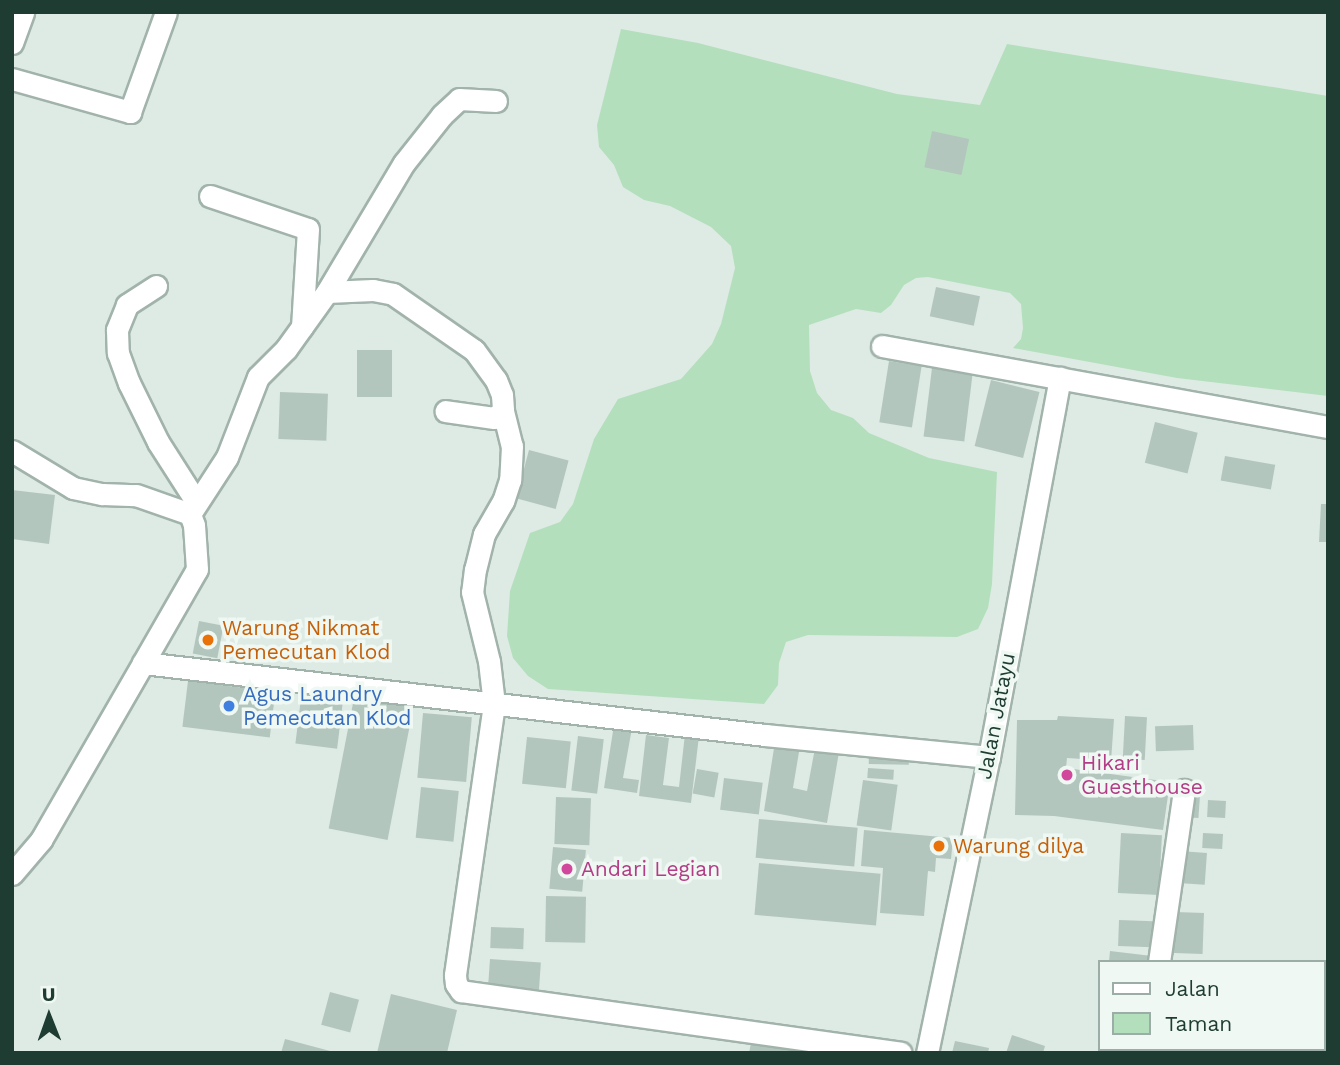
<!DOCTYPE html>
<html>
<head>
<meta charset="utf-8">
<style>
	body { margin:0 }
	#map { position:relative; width:1340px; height:1065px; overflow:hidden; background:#deebe4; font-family:"Work Sans",sans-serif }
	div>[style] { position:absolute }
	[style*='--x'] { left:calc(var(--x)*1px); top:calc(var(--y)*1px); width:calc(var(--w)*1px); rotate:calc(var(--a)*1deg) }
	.green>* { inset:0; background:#b4dfbd }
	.building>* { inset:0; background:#b3c6bd; transform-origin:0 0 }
	.roads { filter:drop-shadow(2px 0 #a1b3ab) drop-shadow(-2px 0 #a1b3ab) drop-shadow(0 2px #a1b3ab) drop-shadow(0 -2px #a1b3ab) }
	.street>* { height:21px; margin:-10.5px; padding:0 10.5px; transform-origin:10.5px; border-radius:10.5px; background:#fff }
	.dots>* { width:19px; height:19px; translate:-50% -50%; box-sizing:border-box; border:4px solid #eff8f3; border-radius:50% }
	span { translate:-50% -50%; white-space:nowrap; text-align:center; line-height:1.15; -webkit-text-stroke:7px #eff8f3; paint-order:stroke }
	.food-label { font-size:21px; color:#c56008 }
	.left { translate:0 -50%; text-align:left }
	.shop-label { font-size:21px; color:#366cbe }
	.street-label { font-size:21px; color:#1e3c32 }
	.hotel-label { font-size:21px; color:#b23c85 }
	.frame { position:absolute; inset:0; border:14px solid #1e3c32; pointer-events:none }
	.legend { position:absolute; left:1098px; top:960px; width:228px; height:91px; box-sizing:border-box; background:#eff8f3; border:2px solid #9bada6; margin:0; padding:9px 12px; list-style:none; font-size:21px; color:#1e3c32 }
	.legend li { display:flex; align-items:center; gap:14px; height:35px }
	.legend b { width:35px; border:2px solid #9bada6 }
	.north { position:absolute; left:14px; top:981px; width:70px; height:70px; -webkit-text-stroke:5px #eff8f3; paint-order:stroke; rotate:359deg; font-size:19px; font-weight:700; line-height:28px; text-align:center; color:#1e3c32 }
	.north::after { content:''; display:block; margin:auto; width:24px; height:32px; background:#1e3c32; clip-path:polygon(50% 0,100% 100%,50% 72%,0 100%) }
</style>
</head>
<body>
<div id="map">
	<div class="green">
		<div style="clip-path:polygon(621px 29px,698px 43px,897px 94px,980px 105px,1007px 44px,1328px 96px,1328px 396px,1177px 378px,1013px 348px,1021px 339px,1023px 328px,1021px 304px,1010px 293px,928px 277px,916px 278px,904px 285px,891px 305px,881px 313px,856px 309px,809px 325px,810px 371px,817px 393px,831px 410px,853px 418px,869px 433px,929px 458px,997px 472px,992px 584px,988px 608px,978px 629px,957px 637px,808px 635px,786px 642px,779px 663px,778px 685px,764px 704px,548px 689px,528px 676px,513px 658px,507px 636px,510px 591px,530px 533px,560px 522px,573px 504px,594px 439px,618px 399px,681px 379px,712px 344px,721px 324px,735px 268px,731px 246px,711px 227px,670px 206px,644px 200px,623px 187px,614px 165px,599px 147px,597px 125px)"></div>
	</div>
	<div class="building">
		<div style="left:932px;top:131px;width:38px;height:37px;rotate:12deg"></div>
		<div style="left:936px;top:287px;width:45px;height:30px;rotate:12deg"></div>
		<div style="left:357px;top:350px;width:35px;height:47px"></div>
		<div style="left:889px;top:361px;width:33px;height:62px;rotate:9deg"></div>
		<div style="left:932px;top:368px;width:41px;height:69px;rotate:7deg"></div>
		<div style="left:991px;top:380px;width:50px;height:68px;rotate:14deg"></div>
		<div style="left:280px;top:392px;width:48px;height:47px;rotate:2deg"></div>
		<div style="left:1155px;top:422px;width:44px;height:42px;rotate:14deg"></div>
		<div style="left:529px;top:450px;width:41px;height:50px;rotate:15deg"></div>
		<div style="left:1225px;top:456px;width:51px;height:25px;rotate:10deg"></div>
		<div style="clip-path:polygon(12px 490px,55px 495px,49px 544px,12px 539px)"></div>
		<div style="clip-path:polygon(1321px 504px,1328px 504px,1328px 542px,1319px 542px)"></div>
		<div style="left:199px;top:621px;width:25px;height:33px;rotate:11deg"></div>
		<div style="left:188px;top:681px;width:88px;height:46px;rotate:7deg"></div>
		<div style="left:302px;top:690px;width:42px;height:54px;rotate:7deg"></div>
		<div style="left:355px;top:693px;width:60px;height:138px;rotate:11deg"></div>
		<div style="left:423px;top:713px;width:49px;height:65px;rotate:5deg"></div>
		<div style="clip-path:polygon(1058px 716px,1114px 719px,1111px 761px,1067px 758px,1066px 768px,1170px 782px,1163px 830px,1054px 816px,1015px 815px,1017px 720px,1057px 720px)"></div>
		<div style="left:1125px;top:716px;width:22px;height:43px;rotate:3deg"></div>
		<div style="clip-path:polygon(614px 725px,632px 728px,623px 778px,639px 780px,637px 793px,604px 788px)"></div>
		<div style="left:1193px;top:725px;width:25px;height:38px;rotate:88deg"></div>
		<div style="clip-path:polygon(685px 734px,699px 736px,691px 803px,639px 796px,646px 735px,669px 738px,663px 785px,679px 787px)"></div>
		<div style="left:578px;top:736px;width:26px;height:55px;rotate:7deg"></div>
		<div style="left:527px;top:737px;width:44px;height:47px;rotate:6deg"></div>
		<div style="clip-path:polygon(775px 742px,800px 746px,793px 788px,807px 791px,815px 748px,839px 752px,827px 823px,764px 811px)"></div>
		<div style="left:869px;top:749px;width:40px;height:15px;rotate:1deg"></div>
		<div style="left:868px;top:768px;width:26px;height:10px;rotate:4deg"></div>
		<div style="left:697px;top:769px;width:22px;height:25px;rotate:10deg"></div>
		<div style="left:724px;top:778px;width:39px;height:32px;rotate:7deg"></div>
		<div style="left:863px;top:780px;width:35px;height:46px;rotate:8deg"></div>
		<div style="left:421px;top:787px;width:38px;height:51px;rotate:6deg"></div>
		<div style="left:1184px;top:795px;width:16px;height:22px;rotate:4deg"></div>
		<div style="left:556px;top:797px;width:35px;height:47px;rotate:2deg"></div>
		<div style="left:1208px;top:800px;width:18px;height:17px;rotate:3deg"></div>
		<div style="left:759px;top:819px;width:99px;height:39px;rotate:5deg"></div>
		<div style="clip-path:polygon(864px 830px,953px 838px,951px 859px,936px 858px,935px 872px,928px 871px,924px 916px,880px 913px,883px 868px,861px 866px)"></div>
		<div style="left:1121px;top:833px;width:41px;height:60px;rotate:3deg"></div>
		<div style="left:1203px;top:833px;width:20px;height:15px;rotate:3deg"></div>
		<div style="left:553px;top:847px;width:33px;height:42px;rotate:5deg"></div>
		<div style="left:1180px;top:851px;width:27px;height:32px;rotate:4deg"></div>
		<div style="left:759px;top:863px;width:122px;height:52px;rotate:5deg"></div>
		<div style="left:546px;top:896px;width:40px;height:46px;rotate:1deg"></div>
		<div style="left:1175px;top:912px;width:29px;height:41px;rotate:2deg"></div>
		<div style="left:1119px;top:920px;width:34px;height:26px;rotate:2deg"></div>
		<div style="left:491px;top:927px;width:33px;height:21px;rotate:2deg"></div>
		<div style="clip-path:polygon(1110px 951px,1152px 956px,1151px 962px,1109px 962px)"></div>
		<div style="left:490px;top:959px;width:51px;height:27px;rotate:4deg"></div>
		<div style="left:1324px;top:976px;width:4px;height:34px"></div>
		<div style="left:330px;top:992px;width:30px;height:34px;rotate:15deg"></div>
		<div style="clip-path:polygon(391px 994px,457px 1010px,447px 1053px,377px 1053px)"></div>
		<div style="clip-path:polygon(1012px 1035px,1045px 1046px,1043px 1053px,1006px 1053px)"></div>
		<div style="clip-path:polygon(285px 1039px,334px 1052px,334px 1053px,281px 1053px)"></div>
		<div style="clip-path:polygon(955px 1041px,989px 1048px,988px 1053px,952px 1053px)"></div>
		<div style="clip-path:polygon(751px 1043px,809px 1051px,809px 1053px,749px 1053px)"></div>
		<div style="left:1234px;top:1049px;width:81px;height:4px"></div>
	</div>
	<div class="roads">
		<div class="street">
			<div style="--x:12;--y:43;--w:33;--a:-70"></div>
			<div style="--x:12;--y:79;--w:123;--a:15.6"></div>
			<div style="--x:130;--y:112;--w:106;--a:-70.2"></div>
			<div style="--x:210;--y:196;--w:103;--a:18.6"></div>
			<div style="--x:308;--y:229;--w:98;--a:93.5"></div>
			<div style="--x:156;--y:286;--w:35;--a:147"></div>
			<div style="--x:127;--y:305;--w:27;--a:112"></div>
			<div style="--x:117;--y:330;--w:23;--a:88"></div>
			<div style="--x:118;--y:353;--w:32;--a:70"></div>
			<div style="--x:129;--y:383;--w:66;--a:63.8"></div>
			<div style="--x:158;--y:442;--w:72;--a:57.4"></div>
			<div style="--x:327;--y:292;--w:150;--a:-59.2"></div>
			<div style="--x:404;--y:163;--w:61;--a:-51.6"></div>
			<div style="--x:442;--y:115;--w:23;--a:-43"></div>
			<div style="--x:459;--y:99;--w:37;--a:3"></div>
			<div style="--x:882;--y:346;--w:453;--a:10.3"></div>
			<div style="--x:503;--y:411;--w:36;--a:76"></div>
			<div style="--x:512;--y:446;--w:34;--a:93"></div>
			<div style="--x:510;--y:480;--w:22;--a:108"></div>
			<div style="--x:503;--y:501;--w:38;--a:120"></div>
			<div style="--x:484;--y:534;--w:36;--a:104"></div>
			<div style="--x:475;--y:569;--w:23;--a:97"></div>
			<div style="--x:472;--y:592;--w:71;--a:76.2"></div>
			<div style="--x:489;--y:661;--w:43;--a:83.4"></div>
			<div style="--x:494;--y:704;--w:274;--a:98.2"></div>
			<div style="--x:455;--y:975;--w:9;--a:84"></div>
			<div style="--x:456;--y:984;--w:9;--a:54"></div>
			<div style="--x:461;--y:991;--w:444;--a:8"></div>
			<div style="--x:12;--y:451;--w:71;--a:31.2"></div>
			<div style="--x:73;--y:488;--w:30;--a:12"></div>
			<div style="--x:102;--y:494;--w:34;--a:2"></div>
			<div style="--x:136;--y:495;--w:57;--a:19.4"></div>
			<div style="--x:143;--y:663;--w:108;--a:-60.1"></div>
			<div style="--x:197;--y:569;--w:44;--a:-93.9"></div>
			<div style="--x:194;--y:525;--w:12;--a:-110"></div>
			<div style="--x:190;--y:514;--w:68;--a:-57"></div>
			<div style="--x:227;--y:457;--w:86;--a:-68.8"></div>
			<div style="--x:258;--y:377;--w:40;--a:-45"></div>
			<div style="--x:286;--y:349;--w:70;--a:-54.3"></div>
			<div style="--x:327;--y:292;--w:46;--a:-2.5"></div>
			<div style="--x:373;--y:290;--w:20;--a:11"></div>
			<div style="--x:393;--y:294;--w:98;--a:34.7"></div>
			<div style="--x:474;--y:350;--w:37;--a:54"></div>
			<div style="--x:496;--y:380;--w:16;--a:68"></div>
			<div style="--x:502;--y:395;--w:16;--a:86"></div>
			<div style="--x:503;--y:411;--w:11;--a:142"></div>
			<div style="--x:494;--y:418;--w:49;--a:-171.9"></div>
			<div style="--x:12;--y:874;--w:45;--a:-49.5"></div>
			<div style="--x:41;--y:840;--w:204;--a:-60"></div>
			<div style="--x:143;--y:663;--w:626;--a:6.6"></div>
			<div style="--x:765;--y:735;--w:225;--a:5.6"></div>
			<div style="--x:1159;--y:962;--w:174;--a:-81.7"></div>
			<div style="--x:927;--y:1053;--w:302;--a:-78.2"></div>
			<div style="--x:989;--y:757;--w:386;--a:-79.4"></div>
			<div style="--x:1141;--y:1053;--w:4;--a:-76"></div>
		</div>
	</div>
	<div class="dots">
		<div style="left:208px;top:640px;background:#e8710a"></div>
		<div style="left:229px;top:706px;background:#3f7fe0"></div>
		<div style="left:1067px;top:775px;background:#d1479c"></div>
		<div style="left:939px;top:846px;background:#e8710a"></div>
		<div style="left:567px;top:869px;background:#d1479c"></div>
	</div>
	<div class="food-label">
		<span class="left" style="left:222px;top:640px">Warung Nikmat<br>Pemecutan Klod</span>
		<span class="left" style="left:953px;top:846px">Warung dilya</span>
	</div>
	<div class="shop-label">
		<span class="left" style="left:243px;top:706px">Agus Laundry<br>Pemecutan Klod</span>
	</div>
	<div class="street-label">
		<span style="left:996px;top:716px;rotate:-79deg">Jalan Jatayu</span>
	</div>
	<div class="hotel-label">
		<span class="left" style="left:1081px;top:775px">Hikari<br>Guesthouse</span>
		<span class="left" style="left:581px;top:869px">Andari Legian</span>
	</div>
	<div class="frame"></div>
	<ul class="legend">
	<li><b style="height:9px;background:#fff"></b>Jalan</li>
	<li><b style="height:19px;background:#b4dfbd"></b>Taman</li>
	</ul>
	<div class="north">U</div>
</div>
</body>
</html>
